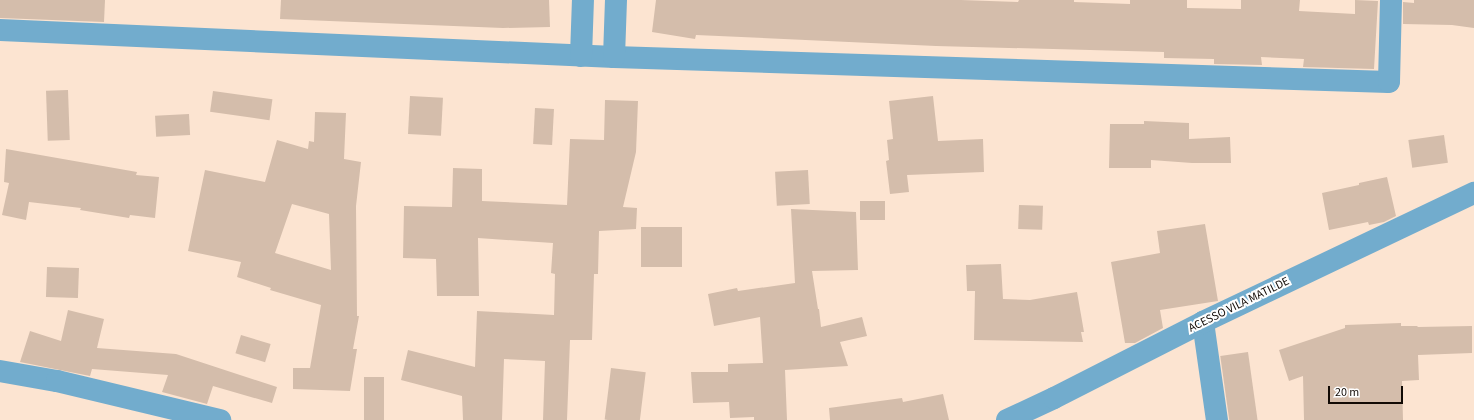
<!DOCTYPE html>
<html>
<head>
<meta charset="utf-8">
<style>
	body { margin:0 }
	#map { position:relative; width:1474px; height:420px; overflow:hidden; background:#fce4d1; font-family:"Source Sans 3",sans-serif }
	div>[style] { position:absolute }
	[style*='--x'] { left:calc(var(--x)*1px); top:calc(var(--y)*1px); width:calc(var(--w)*1px); rotate:calc(var(--a)*1deg) }
	.building>* { inset:0; background:#d4bdab; transform-origin:0 0 }
	.minor>* { height:22px; margin:-11px; padding:0 11px; transform-origin:11px; border-radius:11px; background:#72accd }
	span { translate:-50% -50%; white-space:nowrap; text-align:center; line-height:1.15; -webkit-text-stroke:4px #fff; paint-order:stroke }
	.street-label { font-size:12px; color:#110a05 }
	.scale { position:absolute; left:1328px; top:386px; width:75px; height:18px; box-sizing:border-box; border:2px solid #110a05; border-top:0; padding-left:5px; font-size:12px; line-height:14px; white-space:nowrap; color:#110a05; -webkit-text-stroke:3px #fff; paint-order:stroke }
</style>
</head>
<body>
<div id="map">
	<div class="building">
		<div style="clip-path:polygon(0 0,105px 0,104px 22px,0 18px)"></div>
		<div style="clip-path:polygon(281px 0,549px 0,550px 27px,503px 28px,280px 19px)"></div>
		<div style="clip-path:polygon(656px 0,961px 0,1018px 2px,1019px 0,1074px 0,1074px 2px,1130px 4px,1130px 0,1187px 0,1187px 8px,1241px 9px,1241px 0,1300px 0,1299px 11px,1355px 14px,1355px 0,1378px 1px,1374px 69px,1303px 67px,1304px 59px,1261px 57px,1262px 65px,1214px 64px,1214px 59px,1164px 58px,1164px 52px,936px 46px,696px 35px,695px 39px,652px 32px)"></div>
		<div style="clip-path:polygon(1414px 0,1474px 0,1474px 28px,1452px 25px,1403px 24px,1403px 2px,1414px 3px)"></div>
		<div style="left:68px;top:90px;width:50px;height:22px;rotate:88deg"></div>
		<div style="left:213px;top:91px;width:60px;height:21px;rotate:8deg"></div>
		<div style="left:410px;top:96px;width:33px;height:38px;rotate:3deg"></div>
		<div style="clip-path:polygon(933px 96px,938px 141px,983px 139px,984px 172px,907px 175px,909px 192px,890px 194px,886px 161px,889px 160px,887px 140px,893px 139px,889px 101px)"></div>
		<div style="clip-path:polygon(605px 100px,638px 101px,636px 152px,623px 207px,637px 208px,636px 229px,599px 231px,598px 274px,594px 274px,592px 340px,570px 340px,567px 420px,543px 420px,545px 361px,504px 359px,502px 420px,463px 420px,462px 396px,401px 380px,408px 350px,475px 367px,477px 311px,554px 315px,555px 274px,551px 273px,553px 243px,478px 238px,479px 296px,437px 296px,436px 259px,403px 258px,404px 206px,452px 207px,453px 168px,482px 169px,482px 201px,567px 205px,570px 139px,604px 140px)"></div>
		<div style="left:535px;top:108px;width:19px;height:36px;rotate:3deg"></div>
		<div style="clip-path:polygon(evenodd,315px 112px,346px 113px,344px 159px,361px 162px,356px 206px,357px 316px,359px 316px,353px 349px,357px 349px,350px 391px,293px 389px,293px 368px,310px 368px,321px 305px,270px 290px,271px 288px,237px 277px,241px 262px,188px 251px,205px 170px,265px 182px,277px 140px,308px 149px,309px 141px,314px 142px,315px 112px,292px 204px,329px 214px,331px 270px,275px 253px,292px 204px)"></div>
		<div style="left:189px;top:114px;width:21px;height:34px;rotate:87deg"></div>
		<div style="clip-path:polygon(1144px 121px,1189px 123px,1189px 139px,1230px 137px,1231px 163px,1192px 163px,1151px 160px,1151px 168px,1109px 168px,1110px 124px,1144px 124px)"></div>
		<div style="left:1444px;top:135px;width:28px;height:36px;rotate:82deg"></div>
		<div style="clip-path:polygon(6px 149px,137px 172px,136px 175px,159px 177px,155px 218px,130px 215px,129px 218px,80px 210px,81px 208px,29px 202px,26px 220px,2px 215px,9px 183px,4px 182px)"></div>
		<div style="left:808px;top:170px;width:34px;height:33px;rotate:87deg"></div>
		<div style="clip-path:polygon(1387px 177px,1396px 216px,1384px 222px,1369px 225px,1368px 222px,1329px 230px,1322px 193px,1359px 185px,1359px 183px)"></div>
		<div style="left:860px;top:201px;width:25px;height:19px"></div>
		<div style="left:1019px;top:205px;width:24px;height:24px;rotate:2deg"></div>
		<div style="clip-path:polygon(791px 209px,856px 212px,858px 270px,812px 271px,818px 309px,819px 309px,821px 327px,862px 317px,867px 336px,840px 342px,848px 366px,785px 370px,787px 420px,754px 420px,754px 417px,730px 418px,729px 402px,693px 403px,691px 372px,728px 372px,728px 364px,763px 363px,760px 317px,714px 326px,708px 294px,737px 288px,738px 291px,795px 283px)"></div>
		<div style="clip-path:polygon(1205px 224px,1218px 301px,1160px 310px,1163px 328px,1135px 343px,1125px 343px,1111px 262px,1160px 253px,1157px 231px)"></div>
		<div style="left:682px;top:227px;width:40px;height:41px;rotate:90deg"></div>
		<div style="clip-path:polygon(1001px 264px,1003px 299px,1030px 300px,1077px 292px,1084px 332px,1081px 332px,1083px 342px,974px 340px,975px 291px,967px 291px,966px 265px)"></div>
		<div style="left:47px;top:267px;width:32px;height:30px;rotate:2deg"></div>
		<div style="clip-path:polygon(68px 310px,104px 319px,97px 348px,176px 354px,277px 387px,272px 403px,213px 386px,207px 404px,162px 392px,168px 375px,92px 369px,90px 376px,20px 362px,30px 331px,61px 341px)"></div>
		<div style="clip-path:polygon(1401px 323px,1401px 326px,1417px 326px,1418px 327px,1472px 326px,1472px 353px,1418px 355px,1419px 380px,1402px 381px,1403px 420px,1304px 420px,1303px 376px,1289px 381px,1279px 350px,1345px 328px,1345px 325px)"></div>
		<div style="left:241px;top:335px;width:31px;height:19px;rotate:17deg"></div>
		<div style="left:1248px;top:352px;width:69px;height:28px;rotate:82deg"></div>
		<div style="left:611px;top:368px;width:35px;height:52px;rotate:7deg"></div>
		<div style="left:364px;top:377px;width:20px;height:43px"></div>
		<div style="clip-path:polygon(943px 394px,949px 420px,830px 420px,829px 408px,902px 398px,903px 402px)"></div>
	</div>
	<div class="minor">
		<div style="--x:0;--y:30;--w:615;--a:2.52"></div>
		<div style="--x:614;--y:57;--w:775;--a:1.85"></div>
		<div style="--x:1389;--y:82;--w:82;--a:-88.6"></div>
		<div style="--x:581;--y:56;--w:56;--a:-88"></div>
		<div style="--x:614;--y:57;--w:57;--a:-88"></div>
		<div style="--x:1203;--y:322;--w:99;--a:81.9"></div>
		<div style="--x:0;--y:371;--w:58;--a:10"></div>
		<div style="--x:57;--y:381;--w:168;--a:13.5"></div>
		<div style="--x:1007;--y:420;--w:52;--a:-25.1"></div>
		<div style="--x:1054;--y:398;--w:167;--a:-27"></div>
		<div style="--x:1203;--y:322;--w:300;--a:-25.5"></div>
	</div>
	<div class="street-label">
		<span style="left:1239px;top:305px;rotate:-26deg">ACESSO VILA MATILDE</span>
	</div>
	<div class="scale">20 m</div>
</div>
</body>
</html>
